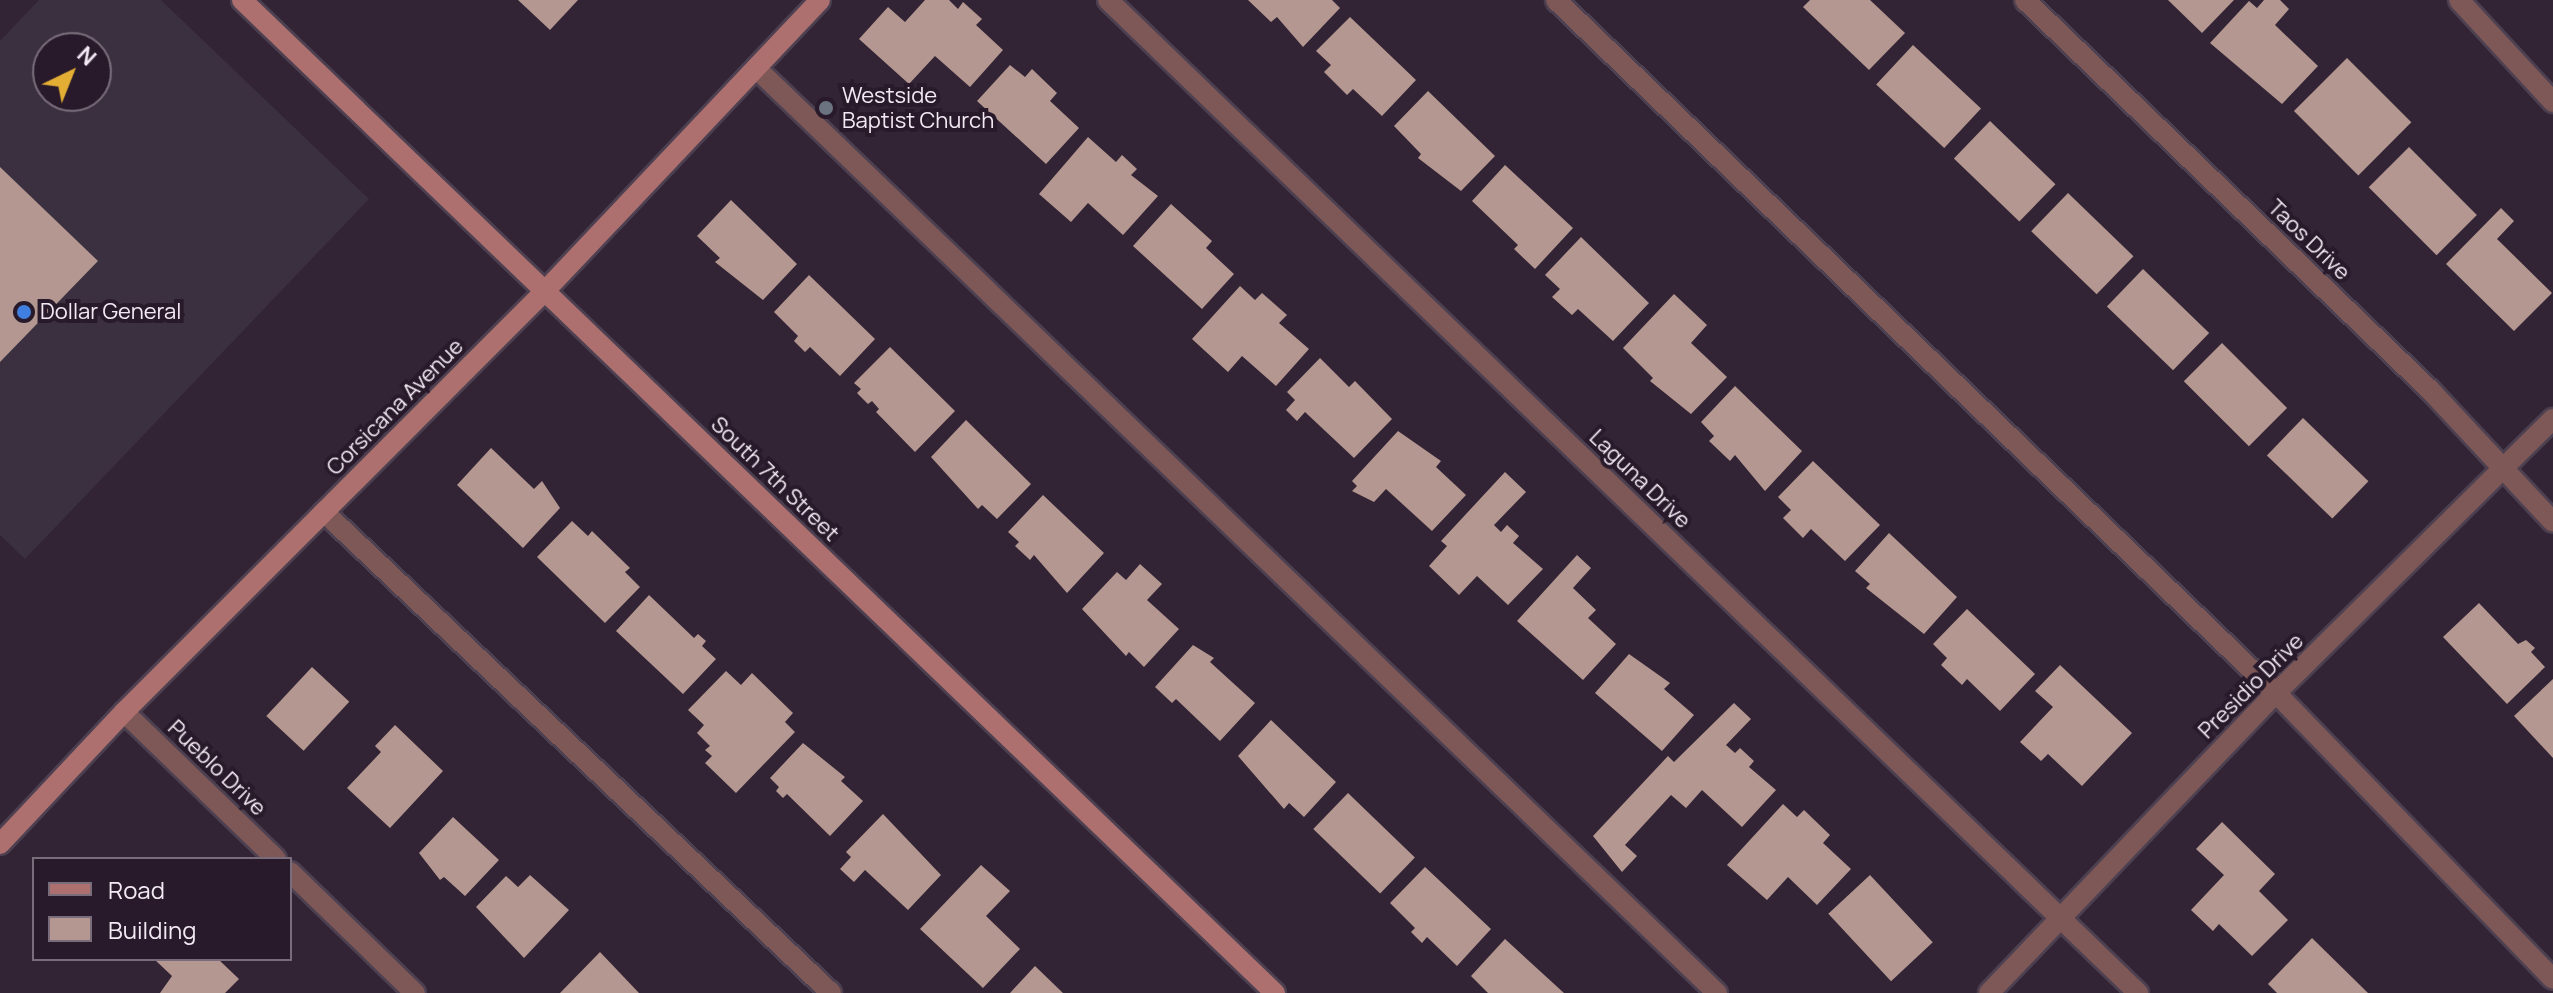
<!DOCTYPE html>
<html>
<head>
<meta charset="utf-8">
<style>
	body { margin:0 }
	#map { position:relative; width:2553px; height:993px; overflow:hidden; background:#322435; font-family:Manrope,sans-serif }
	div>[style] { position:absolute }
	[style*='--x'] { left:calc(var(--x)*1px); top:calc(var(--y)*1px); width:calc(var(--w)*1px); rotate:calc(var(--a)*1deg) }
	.commercial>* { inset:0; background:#3b303f }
	.building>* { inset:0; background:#b49790; transform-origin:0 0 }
	.roads { filter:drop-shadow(2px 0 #4d4050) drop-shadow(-2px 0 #4d4050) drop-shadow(0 2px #4d4050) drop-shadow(0 -2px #4d4050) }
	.lane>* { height:20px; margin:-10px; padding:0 10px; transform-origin:10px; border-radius:10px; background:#7e5757 }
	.street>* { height:20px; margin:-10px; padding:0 10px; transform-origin:10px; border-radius:10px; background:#7e5757 }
	.secondary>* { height:20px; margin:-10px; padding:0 10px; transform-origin:10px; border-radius:10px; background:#ae706f }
	.dots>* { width:22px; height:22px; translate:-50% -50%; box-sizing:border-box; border:4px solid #281a2a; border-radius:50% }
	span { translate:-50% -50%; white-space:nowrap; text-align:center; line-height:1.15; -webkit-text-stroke:8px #281a2a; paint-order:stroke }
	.poi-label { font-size:22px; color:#f3e9f4 }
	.left { translate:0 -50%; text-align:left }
	.street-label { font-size:22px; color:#f3e9f4 }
	.legend { position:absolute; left:32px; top:857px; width:260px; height:104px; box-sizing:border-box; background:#281a2a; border:2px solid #796d7b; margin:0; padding:10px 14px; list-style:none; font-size:24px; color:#f3e9f4 }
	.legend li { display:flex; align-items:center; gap:16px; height:40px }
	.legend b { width:40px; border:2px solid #796d7b }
	.north { position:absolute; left:32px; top:32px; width:80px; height:80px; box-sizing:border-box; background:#281a2a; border:2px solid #796d7b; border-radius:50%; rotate:43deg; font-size:22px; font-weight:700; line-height:32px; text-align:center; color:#f3e9f4 }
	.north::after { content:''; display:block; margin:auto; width:28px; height:36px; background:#e2ae34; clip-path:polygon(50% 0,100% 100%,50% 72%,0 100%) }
</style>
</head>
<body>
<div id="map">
	<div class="commercial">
		<div style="clip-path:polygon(evenodd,39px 0,161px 0,369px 199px,25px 559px,0 535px,0 41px,39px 0,48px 48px,96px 48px,96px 96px,48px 96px,48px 48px)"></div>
	</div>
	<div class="building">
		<div style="clip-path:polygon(518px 0,578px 0,550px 30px)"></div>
		<div style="clip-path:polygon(925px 0,949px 0,958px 9px,963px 2px,982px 19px,976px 25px,1003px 50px,970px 87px,935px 56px,909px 84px,859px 39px,888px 7px,905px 22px)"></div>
		<div style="clip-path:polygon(1248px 0,1332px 0,1340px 8px,1303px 47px,1277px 17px,1271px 22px)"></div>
		<div style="clip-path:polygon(1810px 0,1870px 0,1905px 33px,1869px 70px,1803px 7px)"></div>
		<div style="clip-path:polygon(2168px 0,2234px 0,2202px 33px)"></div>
		<div style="clip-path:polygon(2264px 0,2280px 0,2289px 9px,2275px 25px,2318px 66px,2282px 104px,2210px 43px,2249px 1px,2257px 8px)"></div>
		<div style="clip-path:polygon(1350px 17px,1416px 80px,1382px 116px,1353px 89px,1347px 95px,1324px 72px,1331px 65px,1316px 51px)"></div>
		<div style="left:1913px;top:45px;width:93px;height:54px;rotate:43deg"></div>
		<div style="left:2347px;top:58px;width:91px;height:75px;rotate:45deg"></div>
		<div style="clip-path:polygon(1010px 65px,1025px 77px,1032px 69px,1057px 93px,1050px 101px,1079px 128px,1046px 164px,977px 101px)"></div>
		<div style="clip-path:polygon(1428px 91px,1495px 156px,1461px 191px,1418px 158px,1421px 154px,1394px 126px)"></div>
		<div style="left:1990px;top:121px;width:91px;height:52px;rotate:44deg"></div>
		<div style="clip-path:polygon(1088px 137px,1116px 162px,1122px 155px,1137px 169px,1131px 175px,1158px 196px,1123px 235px,1088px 203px,1071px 222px,1039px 194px)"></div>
		<div style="left:2409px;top:147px;width:96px;height:57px;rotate:45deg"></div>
		<div style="clip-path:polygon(1505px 165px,1573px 228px,1535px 269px,1514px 249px,1518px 245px,1472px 201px)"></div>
		<div style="clip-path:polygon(0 167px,98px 261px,0 362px)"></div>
		<div style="left:2068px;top:193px;width:91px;height:53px;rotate:44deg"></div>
		<div style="clip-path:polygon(731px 200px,797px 264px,763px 300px,715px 262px,720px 258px,697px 236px)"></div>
		<div style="clip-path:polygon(1171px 204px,1212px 241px,1206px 248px,1234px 274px,1202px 309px,1133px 246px)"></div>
		<div style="clip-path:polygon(2501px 208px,2514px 221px,2497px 239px,2552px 293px,2514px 331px,2446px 264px)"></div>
		<div style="clip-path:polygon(1581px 237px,1649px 303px,1613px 341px,1578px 309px,1572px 315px,1552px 297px,1560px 289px,1545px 275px)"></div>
		<div style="left:2143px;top:269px;width:92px;height:52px;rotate:44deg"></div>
		<div style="clip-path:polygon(809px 275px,875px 339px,840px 376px,810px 347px,805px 352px,794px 341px,798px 336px,774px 312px)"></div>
		<div style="clip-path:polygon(1240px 286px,1255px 300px,1262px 293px,1287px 315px,1279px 323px,1309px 349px,1276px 386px,1242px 356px,1228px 372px,1192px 339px)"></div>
		<div style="clip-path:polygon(1674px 294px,1707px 325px,1691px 343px,1727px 377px,1691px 414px,1650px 381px,1653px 378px,1623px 348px)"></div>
		<div style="left:2222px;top:343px;width:92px;height:54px;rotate:45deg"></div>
		<div style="clip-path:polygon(890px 347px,955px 411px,915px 452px,876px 412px,879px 409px,872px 401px,868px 404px,857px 393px,861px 389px,854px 383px)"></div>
		<div style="clip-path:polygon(1320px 358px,1349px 387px,1355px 381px,1392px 419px,1354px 458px,1305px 412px,1297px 421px,1286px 410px,1295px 400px,1287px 392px)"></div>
		<div style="clip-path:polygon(1735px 386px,1802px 451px,1765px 491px,1735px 455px,1730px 461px,1709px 441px,1714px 436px,1701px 422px)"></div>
		<div style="left:2303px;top:418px;width:91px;height:52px;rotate:44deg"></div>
		<div style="clip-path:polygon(966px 420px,1031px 484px,997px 519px,982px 505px,978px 509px,931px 457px)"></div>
		<div style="clip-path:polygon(1398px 431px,1441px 461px,1436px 467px,1466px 495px,1432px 531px,1386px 489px,1374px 502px,1352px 491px,1357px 486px,1352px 481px)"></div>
		<div style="clip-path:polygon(491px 448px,534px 489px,542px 481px,560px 508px,523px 548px,457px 485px)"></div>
		<div style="clip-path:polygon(1813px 461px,1880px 525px,1845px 561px,1811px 529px,1803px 538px,1783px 518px,1791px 510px,1778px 497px)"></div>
		<div style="clip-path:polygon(1505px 472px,1526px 492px,1494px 525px,1501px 532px,1507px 525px,1519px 536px,1513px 543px,1543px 569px,1508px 605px,1477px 576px,1459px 595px,1429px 566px,1447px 546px,1441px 541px)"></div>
		<div style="clip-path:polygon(1043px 495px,1104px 553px,1067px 593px,1034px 555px,1030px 560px,1015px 546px,1019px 542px,1008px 532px)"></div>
		<div style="clip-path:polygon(572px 521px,588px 536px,592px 531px,630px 568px,625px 572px,640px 587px,605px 623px,537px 557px)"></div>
		<div style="clip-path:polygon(1889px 533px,1957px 597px,1924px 634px,1866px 588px,1870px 584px,1855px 571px)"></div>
		<div style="clip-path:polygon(1577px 555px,1591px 568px,1573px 588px,1596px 610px,1588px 618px,1616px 644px,1583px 680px,1517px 621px)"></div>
		<div style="clip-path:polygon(1140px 564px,1162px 584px,1147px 600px,1179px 629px,1144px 667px,1129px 652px,1126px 656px,1082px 609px,1117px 572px,1126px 580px)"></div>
		<div style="clip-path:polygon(649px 595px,694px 638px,698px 634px,706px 641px,702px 646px,716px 659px,683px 694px,616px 631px)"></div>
		<div style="clip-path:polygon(2479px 603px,2518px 644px,2526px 640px,2535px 648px,2531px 652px,2545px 667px,2507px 704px,2443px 637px)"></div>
		<div style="clip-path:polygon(1967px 609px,2035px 674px,2000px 711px,1967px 679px,1962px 685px,1941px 665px,1947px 658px,1933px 644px)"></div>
		<div style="clip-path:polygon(1193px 645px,1214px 658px,1210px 662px,1255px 703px,1220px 741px,1176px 699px,1172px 703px,1155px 687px)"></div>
		<div style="clip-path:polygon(1629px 654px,1670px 683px,1664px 689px,1694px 715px,1662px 751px,1595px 693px)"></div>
		<div style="clip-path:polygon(2060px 665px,2132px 733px,2082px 786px,2048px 754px,2041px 761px,2020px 742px,2053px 707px,2035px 691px)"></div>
		<div style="left:312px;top:667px;width:51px;height:67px;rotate:43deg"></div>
		<div style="clip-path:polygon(726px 671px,741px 685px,752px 673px,793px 713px,785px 722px,795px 732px,736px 793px,705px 763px,712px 756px,705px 750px,710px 746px,697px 733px,704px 725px,688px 710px)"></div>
		<div style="clip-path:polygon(2553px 679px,2553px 758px,2514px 716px)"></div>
		<div style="clip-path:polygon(1734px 703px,1751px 719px,1726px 745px,1735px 753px,1740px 748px,1754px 761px,1749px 767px,1776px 790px,1742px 827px,1702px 790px,1686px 808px,1671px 795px,1625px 845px,1637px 856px,1622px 872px,1593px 836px,1668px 756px,1674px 762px)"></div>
		<div style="clip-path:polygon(1271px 720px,1336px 782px,1304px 817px,1289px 803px,1284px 809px,1238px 756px)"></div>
		<div style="clip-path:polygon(395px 725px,443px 771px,390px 828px,347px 788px,381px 752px,375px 746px)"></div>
		<div style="clip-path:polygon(803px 743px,845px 777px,841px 781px,863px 801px,830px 836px,787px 794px,783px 798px,776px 791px,779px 787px,770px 778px)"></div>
		<div style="left:1348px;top:793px;width:93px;height:50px;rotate:44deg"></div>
		<div style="clip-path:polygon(1783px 804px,1797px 817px,1804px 810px,1830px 835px,1823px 843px,1851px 869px,1817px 905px,1788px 877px,1767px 900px,1727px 865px)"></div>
		<div style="clip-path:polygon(883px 814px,941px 875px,908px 910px,865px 870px,854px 882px,840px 869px,851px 857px,846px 852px)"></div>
		<div style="clip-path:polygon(453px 817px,499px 860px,465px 896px,444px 877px,440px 880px,419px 853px)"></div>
		<div style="clip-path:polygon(2222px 822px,2275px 874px,2259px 891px,2288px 920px,2252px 956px,2219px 924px,2213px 931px,2191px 910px,2224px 875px,2196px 849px)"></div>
		<div style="clip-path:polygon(981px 865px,1010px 891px,986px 916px,1020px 949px,983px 988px,920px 929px)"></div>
		<div style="clip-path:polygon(1425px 867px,1491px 929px,1457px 966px,1427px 937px,1422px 943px,1411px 932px,1415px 928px,1390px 903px)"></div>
		<div style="clip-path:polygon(530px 875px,569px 910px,524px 958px,476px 907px,506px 876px,518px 887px)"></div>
		<div style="left:1870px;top:875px;width:92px;height:57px;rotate:47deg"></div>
		<div style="clip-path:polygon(2312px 938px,2368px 993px,2277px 993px,2268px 984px)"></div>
		<div style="clip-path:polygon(1505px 939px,1564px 993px,1488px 993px,1471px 976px)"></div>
		<div style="clip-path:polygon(600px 952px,639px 993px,560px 993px)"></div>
		<div style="clip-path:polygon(154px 959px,218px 959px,239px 979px,225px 993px,160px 993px,172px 976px)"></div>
		<div style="clip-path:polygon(1035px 966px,1063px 993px,1010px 993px)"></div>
	</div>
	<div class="roads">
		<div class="lane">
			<div style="--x:1556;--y:0;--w:999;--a:43.91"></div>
			<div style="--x:2276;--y:693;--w:398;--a:45.9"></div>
			<div style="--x:2459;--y:0;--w:139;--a:47.3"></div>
			<div style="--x:756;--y:68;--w:1334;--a:43.91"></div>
			<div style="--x:324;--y:512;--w:699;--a:43.49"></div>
		</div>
		<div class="street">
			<div style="--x:1108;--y:0;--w:1431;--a:43.95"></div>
			<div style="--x:2025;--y:0;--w:562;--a:43.92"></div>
			<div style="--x:2430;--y:390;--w:180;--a:47"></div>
			<div style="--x:124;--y:712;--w:211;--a:44"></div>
			<div style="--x:290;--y:872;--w:174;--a:44.1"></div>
			<div style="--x:1989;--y:993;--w:415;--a:-46.3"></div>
			<div style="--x:2276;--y:693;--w:390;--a:-44.7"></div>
		</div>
		<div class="secondary">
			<div style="--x:242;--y:0;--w:1433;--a:43.87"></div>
			<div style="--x:0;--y:844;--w:181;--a:-46.8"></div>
			<div style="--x:124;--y:712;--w:595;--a:-45"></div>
			<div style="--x:545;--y:291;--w:400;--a:-46.6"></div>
		</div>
	</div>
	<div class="dots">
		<div style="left:826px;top:108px;background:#6b7280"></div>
		<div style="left:24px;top:312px;background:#3f7fe0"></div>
	</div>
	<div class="poi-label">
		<span class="left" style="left:842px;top:108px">Westside<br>Baptist Church</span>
		<span class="left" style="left:40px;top:312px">Dollar General</span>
	</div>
	<div class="street-label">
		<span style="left:2309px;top:240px;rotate:44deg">Taos Drive</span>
		<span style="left:395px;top:407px;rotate:-45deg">Corsicana Avenue</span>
		<span style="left:775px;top:479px;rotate:44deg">South 7th Street</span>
		<span style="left:1640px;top:479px;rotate:44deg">Laguna Drive</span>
		<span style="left:2251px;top:686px;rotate:-45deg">Presidio Drive</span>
		<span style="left:217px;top:768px;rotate:44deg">Pueblo Drive</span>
	</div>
	<ul class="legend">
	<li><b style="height:10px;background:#ae706f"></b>Road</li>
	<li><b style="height:22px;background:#b49790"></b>Building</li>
	</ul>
	<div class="north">N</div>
</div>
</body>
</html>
